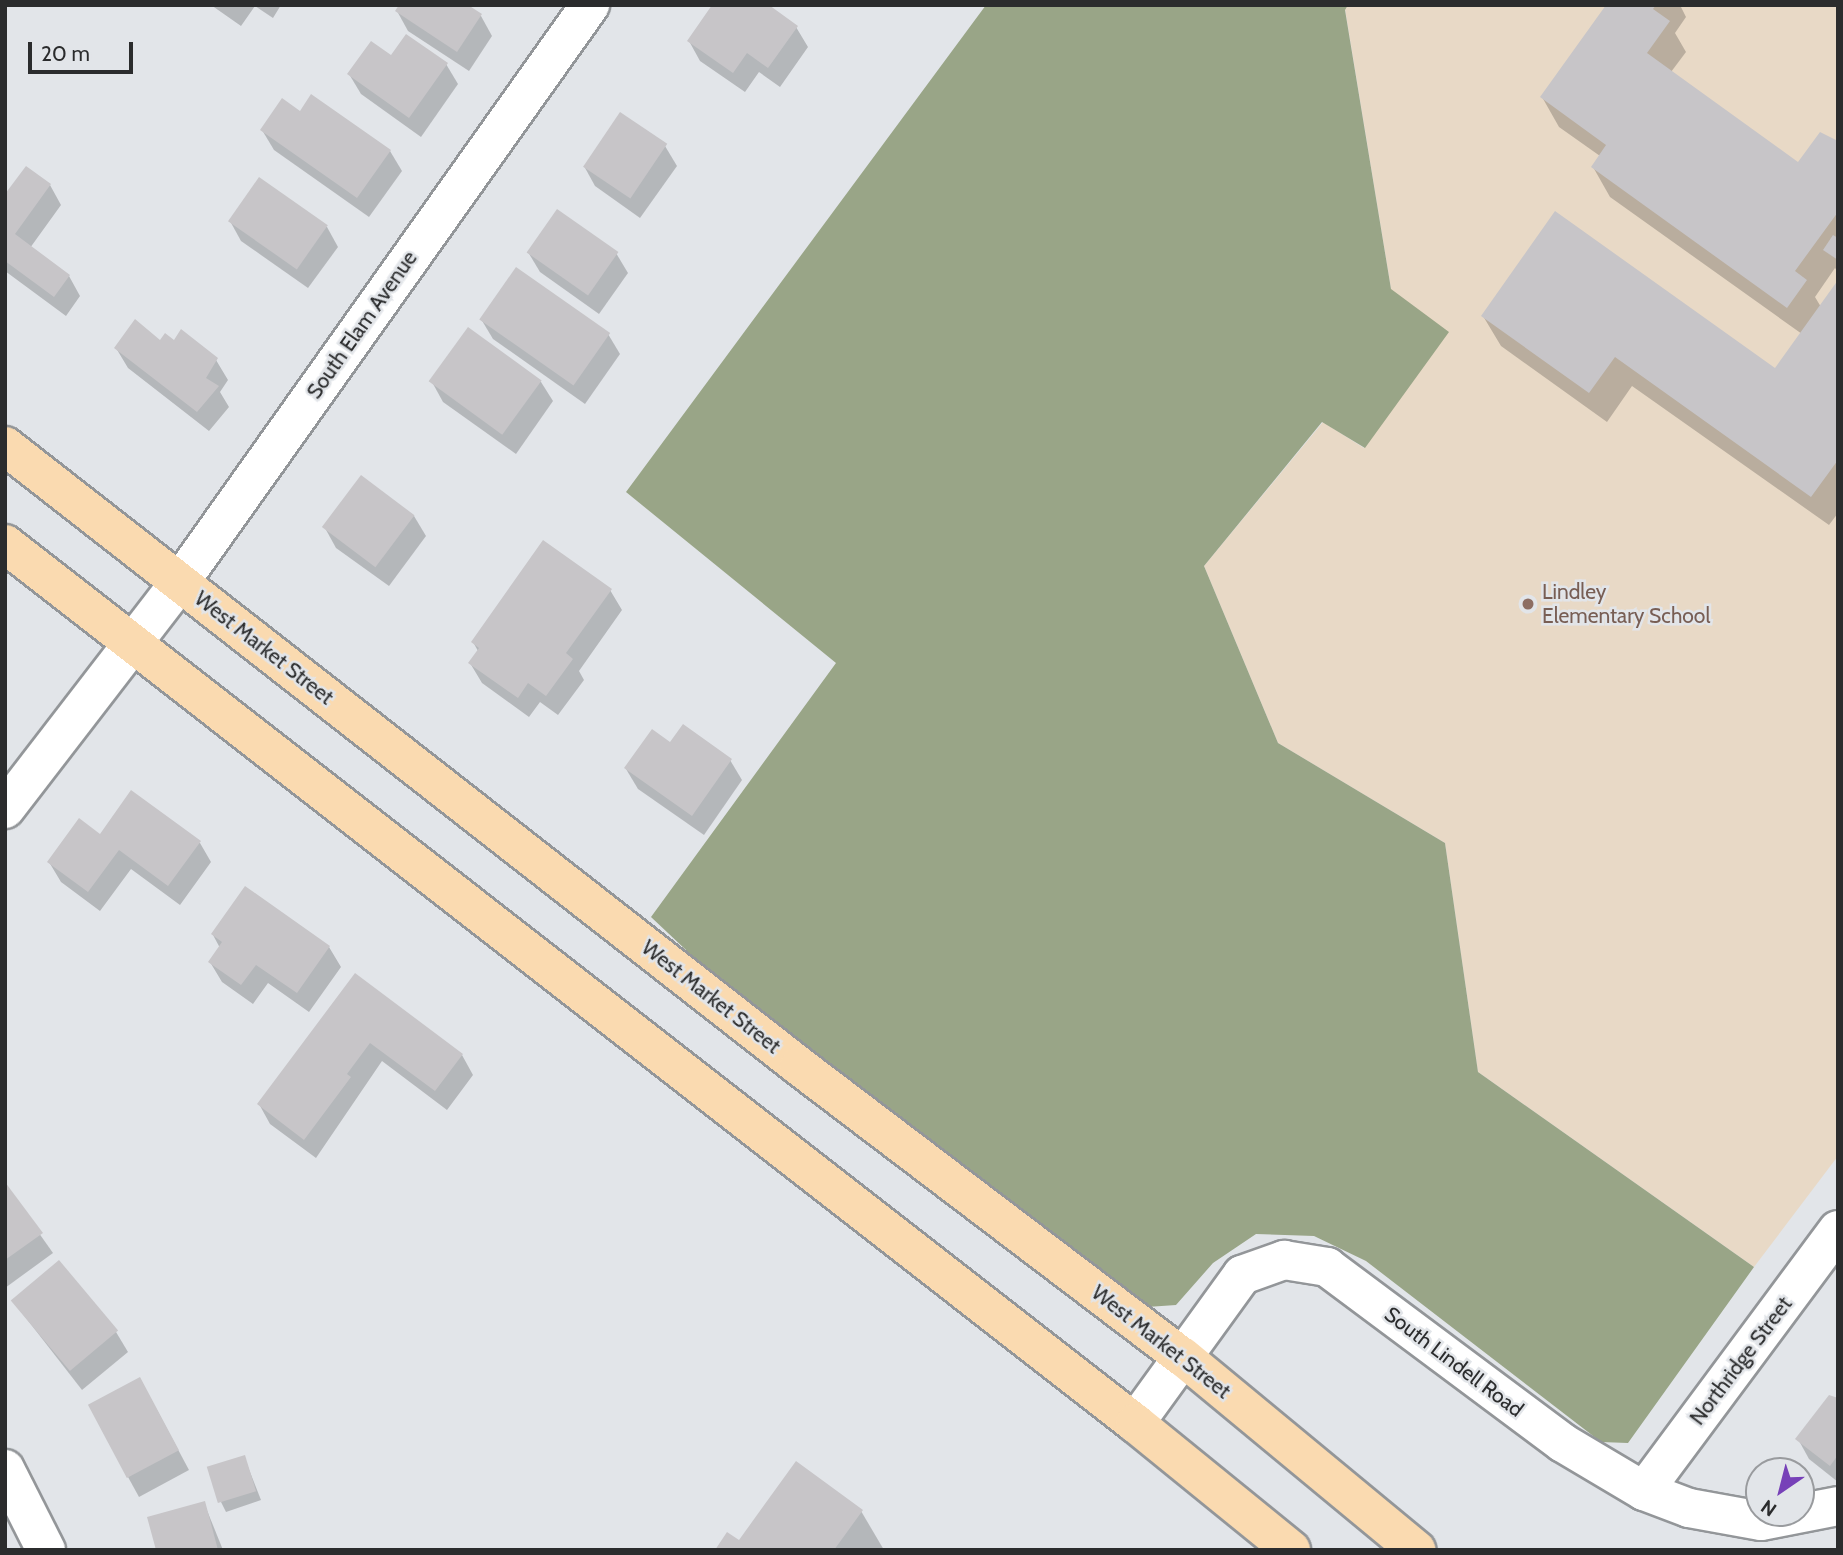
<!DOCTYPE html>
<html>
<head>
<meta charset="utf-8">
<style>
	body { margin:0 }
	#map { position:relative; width:1843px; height:1555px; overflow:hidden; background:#e2e5e9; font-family:Cabin,sans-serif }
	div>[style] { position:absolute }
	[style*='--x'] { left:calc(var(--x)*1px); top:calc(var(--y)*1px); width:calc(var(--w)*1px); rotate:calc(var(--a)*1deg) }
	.education>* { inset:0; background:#e8d9c6 }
	.forest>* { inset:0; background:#99a587 }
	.shadow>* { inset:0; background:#0003 }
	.building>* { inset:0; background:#c7c5c8; transform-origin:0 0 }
	.roads { filter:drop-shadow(2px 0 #939699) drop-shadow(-2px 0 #939699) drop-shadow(0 2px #939699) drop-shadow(0 -2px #939699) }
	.minor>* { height:38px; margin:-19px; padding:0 19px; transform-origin:19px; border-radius:19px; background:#fff }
	.major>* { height:38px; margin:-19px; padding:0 19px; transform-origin:19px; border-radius:19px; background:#fadab0 }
	.dots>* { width:19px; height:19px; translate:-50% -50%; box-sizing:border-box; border:4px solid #e2e5e9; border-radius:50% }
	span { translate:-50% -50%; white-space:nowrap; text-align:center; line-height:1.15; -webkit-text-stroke:5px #e2e5e9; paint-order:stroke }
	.street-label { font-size:21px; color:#2b2c2d }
	.education-label { font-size:21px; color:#785e54 }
	.left { translate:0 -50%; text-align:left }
	.frame { position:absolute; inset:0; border:7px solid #2b2c2d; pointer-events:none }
	.north { position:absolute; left:1745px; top:1457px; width:70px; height:70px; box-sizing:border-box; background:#e2e5e9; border:2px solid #999b9e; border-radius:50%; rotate:215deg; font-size:19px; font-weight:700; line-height:28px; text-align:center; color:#2b2c2d }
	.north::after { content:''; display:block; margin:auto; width:24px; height:32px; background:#7741b8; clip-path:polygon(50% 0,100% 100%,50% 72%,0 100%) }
	.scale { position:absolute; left:28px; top:42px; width:105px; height:32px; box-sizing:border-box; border:4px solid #2b2c2d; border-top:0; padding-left:9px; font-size:21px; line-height:24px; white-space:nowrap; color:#2b2c2d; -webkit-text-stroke:5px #e2e5e9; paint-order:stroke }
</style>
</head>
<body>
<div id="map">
	<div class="education">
		<div style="clip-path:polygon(1348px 5px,1838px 5px,1838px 1156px,1754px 1267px,1478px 1072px,1445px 843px,1278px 743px,1204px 566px,1323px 422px,1364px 448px,1391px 289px,1345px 9px)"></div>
	</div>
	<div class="forest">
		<div style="clip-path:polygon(986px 5px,1348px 5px,1345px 10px,1391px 289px,1449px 332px,1365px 448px,1322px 422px,1204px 566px,1278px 743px,1445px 843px,1478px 1072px,1754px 1267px,1628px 1443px,1601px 1442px,1366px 1261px,1314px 1236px,1256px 1234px,1213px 1263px,1176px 1305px,1147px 1307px,703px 966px,651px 917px,836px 663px,626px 492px)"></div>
	</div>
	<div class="shadow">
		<div style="clip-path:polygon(211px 5px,281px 5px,273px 18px,255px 6px,241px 26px)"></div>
		<div style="clip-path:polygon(1608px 5px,1680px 5px,1686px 17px,1675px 33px,1686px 52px,1671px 72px,1799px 164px,1838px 144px,1838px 272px,1835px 268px,1815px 297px,1821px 307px,1838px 283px,1838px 513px,1829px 525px,1632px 386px,1607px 422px,1501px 346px,1483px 316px,1776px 370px,1802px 334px,1610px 197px,1593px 167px,1600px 156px,1559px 127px,1542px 97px)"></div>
		<div style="clip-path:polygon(397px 11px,481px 16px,492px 36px,469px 71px,408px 31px)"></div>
		<div style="clip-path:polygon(796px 27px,808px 47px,780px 87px,759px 72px,745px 92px,700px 61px,689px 41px)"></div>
		<div style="clip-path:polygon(392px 57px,446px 64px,458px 84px,421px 137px,361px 94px,349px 74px)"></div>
		<div style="clip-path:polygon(300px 113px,390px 151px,402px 171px,369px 217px,274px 150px,262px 130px)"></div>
		<div style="clip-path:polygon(665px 146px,677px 166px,640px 218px,595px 186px,584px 166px)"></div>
		<div style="clip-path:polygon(50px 185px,61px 205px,30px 248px,69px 276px,80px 296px,66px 316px,5px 271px,5px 196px)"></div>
		<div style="clip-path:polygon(230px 221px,327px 227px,338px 247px,308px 288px,241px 241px)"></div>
		<div style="clip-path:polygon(528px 252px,616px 253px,628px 273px,599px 314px,540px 272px)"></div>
		<div style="clip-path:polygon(481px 319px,608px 334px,620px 354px,585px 404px,493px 339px)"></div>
		<div style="clip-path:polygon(468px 330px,541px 382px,553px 401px,516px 454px,443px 402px,432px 382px)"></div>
		<div style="clip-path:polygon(175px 343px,216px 360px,228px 380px,220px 392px,229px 407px,209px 431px,128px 368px,116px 348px)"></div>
		<div style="clip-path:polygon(414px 516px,426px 536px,389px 586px,336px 548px,325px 528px)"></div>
		<div style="clip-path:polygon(610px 590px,622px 610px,579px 671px,584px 680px,558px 715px,540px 702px,529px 717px,482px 683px,470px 663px,478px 651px,473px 642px)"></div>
		<div style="clip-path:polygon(671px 744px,730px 760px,742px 780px,704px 835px,638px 789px,626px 769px)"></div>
		<div style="clip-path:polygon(100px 836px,200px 843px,211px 862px,180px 905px,131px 869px,100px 911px,61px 882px,49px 862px)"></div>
		<div style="clip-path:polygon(213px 935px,329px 947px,341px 967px,309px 1012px,268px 983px,253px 1004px,222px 982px,210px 962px,220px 948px)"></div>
		<div style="clip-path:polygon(355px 976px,462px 1055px,473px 1075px,447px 1110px,382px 1061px,316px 1158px,270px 1124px,259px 1104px)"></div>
		<div style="clip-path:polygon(5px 1185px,53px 1253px,5px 1288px)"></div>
		<div style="clip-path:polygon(12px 1300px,116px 1332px,128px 1352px,82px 1390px)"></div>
		<div style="clip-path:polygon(151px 1399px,189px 1470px,139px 1497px,128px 1477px)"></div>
		<div style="clip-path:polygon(1838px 1401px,1838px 1482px,1809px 1459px,1798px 1439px)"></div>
		<div style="clip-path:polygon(244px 1457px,261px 1500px,226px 1512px,221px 1502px)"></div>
		<div style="clip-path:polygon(204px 1503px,223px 1550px,158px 1550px)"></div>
		<div style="clip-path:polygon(861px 1511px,884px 1550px,717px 1550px,739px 1543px)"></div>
	</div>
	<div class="building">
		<div style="clip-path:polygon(399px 5px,468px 5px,482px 14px,457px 52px,395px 11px)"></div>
		<div style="clip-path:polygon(712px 5px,769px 5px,798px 26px,768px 68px,747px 53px,733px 73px,687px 41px)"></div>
		<div style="clip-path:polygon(1606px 5px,1656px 5px,1653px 9px,1670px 21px,1647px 53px,1798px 162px,1820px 132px,1838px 141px,1838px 212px,1795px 271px,1807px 280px,1787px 308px,1591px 167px,1606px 145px,1540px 97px)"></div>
		<div style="clip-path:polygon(406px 34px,448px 63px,409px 118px,347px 74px,371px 41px,391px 55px)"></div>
		<div style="clip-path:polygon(311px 94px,391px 150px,357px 198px,260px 130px,282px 98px,300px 111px)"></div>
		<div style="left:620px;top:112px;width:57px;height:66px;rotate:34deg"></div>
		<div style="clip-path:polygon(26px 166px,51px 184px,15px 234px,70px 275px,54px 297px,5px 261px,5px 194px)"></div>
		<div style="left:259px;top:177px;width:84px;height:54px;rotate:35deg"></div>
		<div style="left:557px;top:209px;width:75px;height:53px;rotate:35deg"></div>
		<div style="clip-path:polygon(1555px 211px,1775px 368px,1838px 280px,1838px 460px,1811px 497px,1615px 357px,1589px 393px,1481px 316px)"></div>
		<div style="clip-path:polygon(1833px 235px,1838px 238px,1838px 260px,1823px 250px)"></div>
		<div style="left:516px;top:267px;width:115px;height:64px;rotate:35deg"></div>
		<div style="clip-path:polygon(135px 319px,160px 340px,165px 333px,174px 340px,181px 329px,218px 358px,206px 378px,219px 386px,197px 412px,114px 348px)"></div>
		<div style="left:468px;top:327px;width:91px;height:67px;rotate:36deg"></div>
		<div style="left:361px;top:475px;width:67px;height:65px;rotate:37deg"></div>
		<div style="clip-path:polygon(543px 540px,612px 589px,566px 653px,573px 659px,546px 696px,528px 683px,518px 698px,468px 663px,479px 648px,471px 642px)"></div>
		<div style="clip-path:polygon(683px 724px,732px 759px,692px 816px,624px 768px,652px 729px,670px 742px)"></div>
		<div style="clip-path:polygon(131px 790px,201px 841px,168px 886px,119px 850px,88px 892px,47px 862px,79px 818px,100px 834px)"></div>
		<div style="clip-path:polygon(245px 886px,330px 946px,297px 993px,256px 965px,241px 985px,208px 962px,222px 942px,211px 934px)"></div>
		<div style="clip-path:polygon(355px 973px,463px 1054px,435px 1091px,370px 1043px,347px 1074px,351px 1077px,304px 1140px,257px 1104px)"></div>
		<div style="clip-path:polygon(5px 1182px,43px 1233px,5px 1260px)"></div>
		<div style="left:59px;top:1260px;width:92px;height:63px;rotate:50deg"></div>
		<div style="left:140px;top:1377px;width:83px;height:59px;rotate:62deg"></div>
		<div style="clip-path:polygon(1829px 1395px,1838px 1398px,1838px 1455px,1830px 1466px,1795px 1439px)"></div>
		<div style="left:245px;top:1455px;width:38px;height:40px;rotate:73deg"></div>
		<div style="clip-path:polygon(796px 1461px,863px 1510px,834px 1550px,715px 1550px,727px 1532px,739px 1540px)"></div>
		<div style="clip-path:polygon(205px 1501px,218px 1550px,156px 1550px,147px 1517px)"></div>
	</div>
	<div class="roads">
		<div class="minor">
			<div style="--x:5;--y:809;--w:287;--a:-52.4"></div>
			<div style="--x:180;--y:582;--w:708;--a:-54.6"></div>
			<div style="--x:1135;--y:1423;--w:183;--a:-54.1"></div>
			<div style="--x:1242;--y:1275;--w:45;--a:-19.7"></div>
			<div style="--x:1284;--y:1260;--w:44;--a:9.2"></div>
			<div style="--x:1327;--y:1267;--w:294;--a:36.7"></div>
			<div style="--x:1563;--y:1443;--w:94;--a:30.7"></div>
			<div style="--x:1644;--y:1491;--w:48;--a:20.7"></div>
			<div style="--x:1689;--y:1508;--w:73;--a:10.2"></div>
			<div style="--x:1761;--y:1521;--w:78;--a:-11"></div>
			<div style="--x:5;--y:1469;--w:91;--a:63.2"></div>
			<div style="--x:1644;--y:1491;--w:325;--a:-53.4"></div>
		</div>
		<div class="major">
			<div style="--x:5;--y:446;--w:1007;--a:37.98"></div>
			<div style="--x:799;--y:1066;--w:482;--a:37.2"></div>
			<div style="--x:1183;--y:1357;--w:303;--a:39.6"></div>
			<div style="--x:5;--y:544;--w:1432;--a:37.88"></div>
			<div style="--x:1135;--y:1423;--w:201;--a:39.1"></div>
		</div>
	</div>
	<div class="dots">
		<div style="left:1528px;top:604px;background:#8d6e63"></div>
	</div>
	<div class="street-label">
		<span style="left:362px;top:325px;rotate:-55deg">South Elam Avenue</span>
		<span style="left:264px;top:648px;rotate:38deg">West Market Street</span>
		<span style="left:711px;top:997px;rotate:38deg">West Market Street</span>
		<span style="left:1161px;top:1342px;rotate:38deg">West Market Street</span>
		<span style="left:1741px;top:1361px;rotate:-53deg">Northridge Street</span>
		<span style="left:1454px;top:1362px;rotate:37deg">South Lindell Road</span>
	</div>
	<div class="education-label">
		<span class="left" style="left:1542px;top:604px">Lindley<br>Elementary School</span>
	</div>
	<div class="frame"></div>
	<div class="north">N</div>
	<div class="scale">20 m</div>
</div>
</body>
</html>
